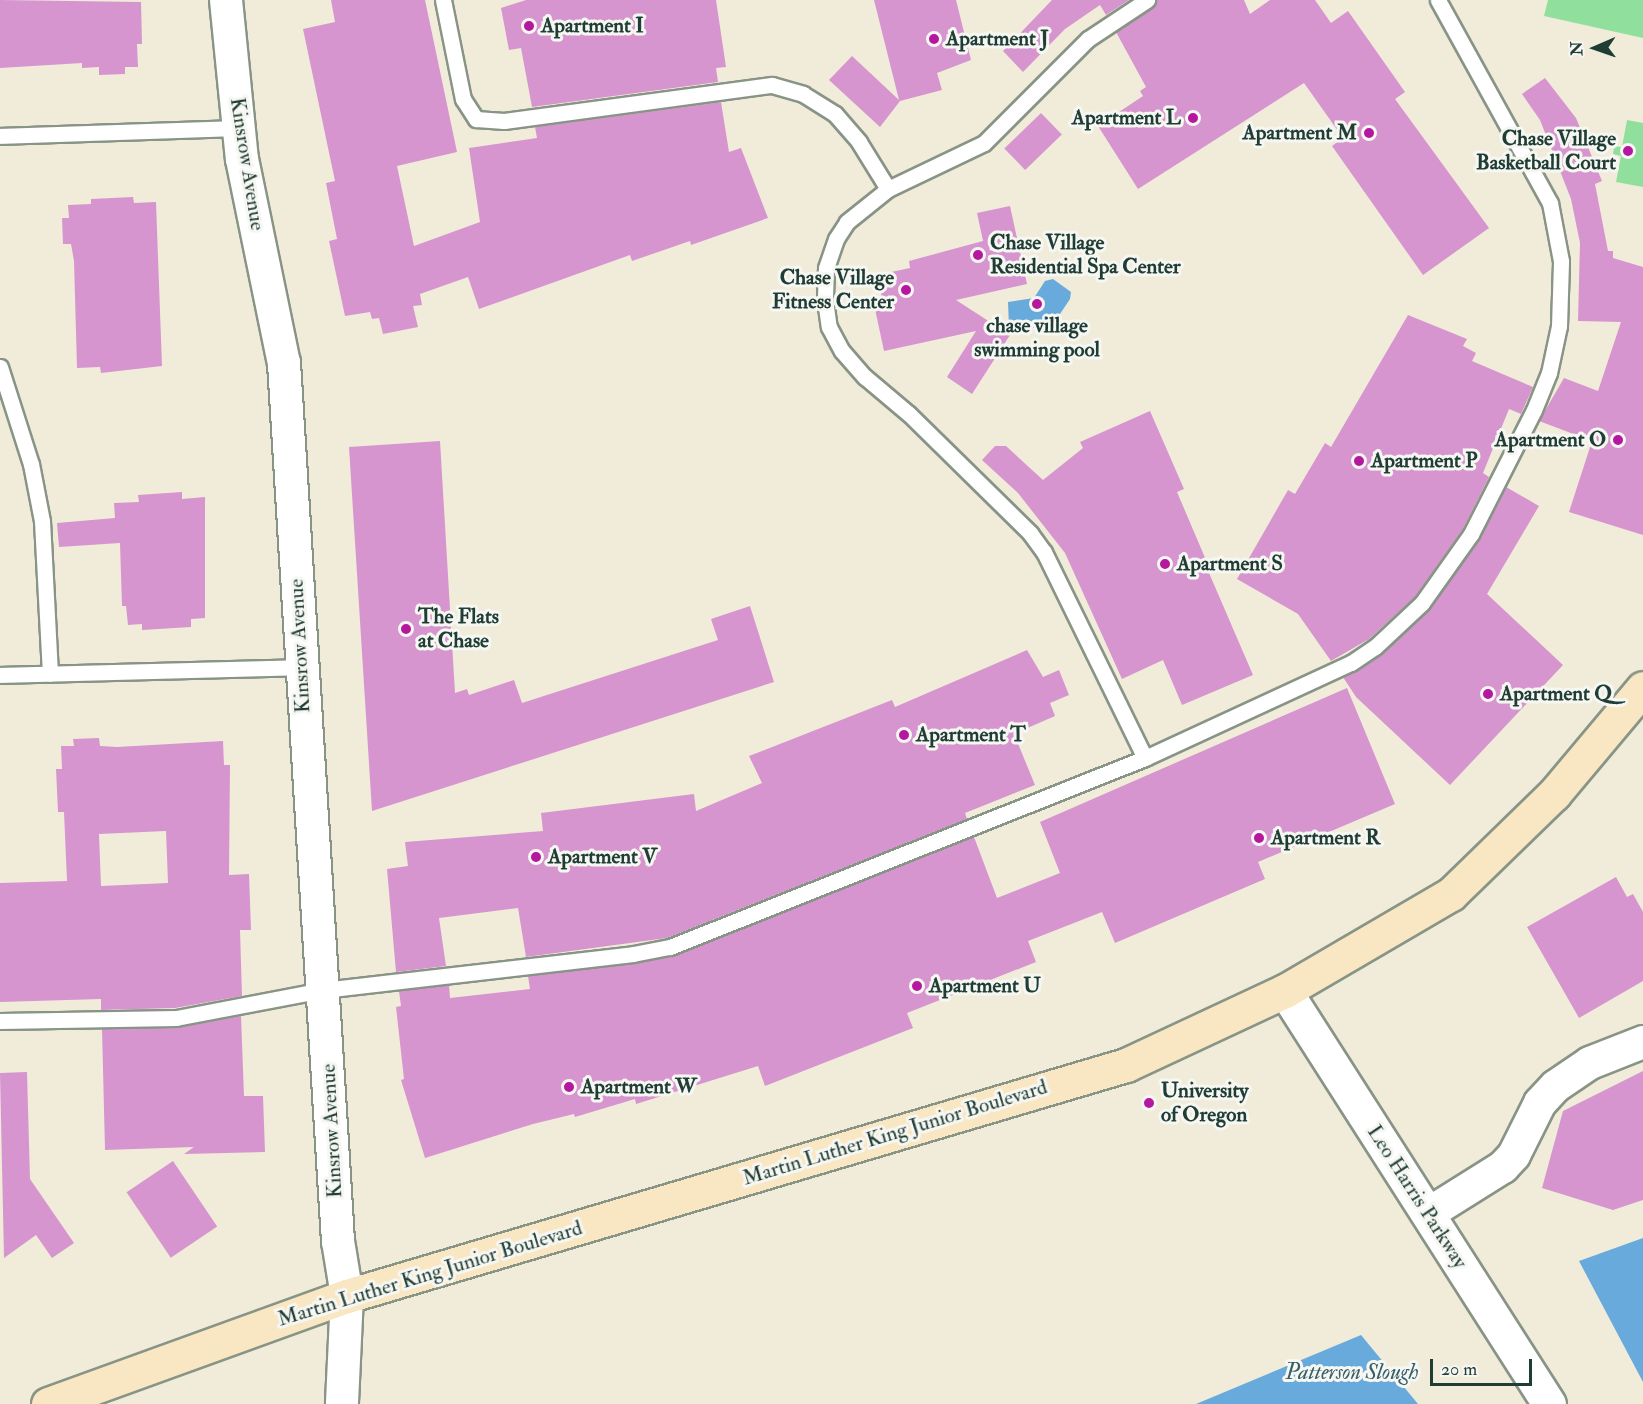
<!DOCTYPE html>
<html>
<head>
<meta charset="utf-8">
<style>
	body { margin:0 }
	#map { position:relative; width:1643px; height:1404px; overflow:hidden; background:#f0ecd9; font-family:"IM FELL Double Pica",serif }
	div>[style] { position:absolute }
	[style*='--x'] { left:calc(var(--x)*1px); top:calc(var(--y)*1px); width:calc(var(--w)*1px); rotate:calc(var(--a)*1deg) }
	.green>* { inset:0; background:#90df9d }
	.water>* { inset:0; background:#68aadc }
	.building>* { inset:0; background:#d695cf; transform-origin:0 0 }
	.roads { filter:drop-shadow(2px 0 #889486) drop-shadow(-2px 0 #889486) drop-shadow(0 2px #889486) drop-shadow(0 -2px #889486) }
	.service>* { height:15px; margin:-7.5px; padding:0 7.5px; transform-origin:7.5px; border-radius:7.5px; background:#fff }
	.minor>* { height:32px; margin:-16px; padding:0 16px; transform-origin:16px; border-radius:16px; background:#fff }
	.tertiary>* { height:33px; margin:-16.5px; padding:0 16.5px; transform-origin:16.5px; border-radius:16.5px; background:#fff }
	.secondary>* { height:33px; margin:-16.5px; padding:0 16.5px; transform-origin:16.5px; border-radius:16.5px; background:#f9e7c3 }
	.dots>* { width:16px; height:16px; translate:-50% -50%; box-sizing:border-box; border:3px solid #f6f6f2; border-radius:50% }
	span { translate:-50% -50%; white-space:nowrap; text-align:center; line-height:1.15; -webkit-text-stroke:6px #f6f6f2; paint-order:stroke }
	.poi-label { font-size:21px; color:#1f3d34; font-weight:700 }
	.left { translate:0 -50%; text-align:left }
	.right { translate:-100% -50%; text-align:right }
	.street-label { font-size:21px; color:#1f3d34 }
	.water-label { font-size:22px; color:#355e66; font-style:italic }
	.north { position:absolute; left:1565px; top:18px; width:60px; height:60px; -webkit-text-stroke:4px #f6f6f2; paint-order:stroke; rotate:268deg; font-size:16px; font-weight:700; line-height:24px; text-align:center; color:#1f3d34 }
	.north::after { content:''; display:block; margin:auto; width:21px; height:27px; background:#1f3d34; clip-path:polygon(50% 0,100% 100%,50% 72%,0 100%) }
	.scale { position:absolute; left:1430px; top:1359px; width:102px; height:27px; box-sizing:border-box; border:3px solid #1f3d34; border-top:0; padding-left:8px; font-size:18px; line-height:21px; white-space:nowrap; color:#1f3d34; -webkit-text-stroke:4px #f6f6f2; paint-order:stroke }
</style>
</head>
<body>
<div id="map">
	<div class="green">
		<div style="clip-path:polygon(1548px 0,1643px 0,1643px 38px,1544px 16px)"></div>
		<div style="clip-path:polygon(1627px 120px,1643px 123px,1643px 187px,1616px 182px,1621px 156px,1613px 154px,1614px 146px,1622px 147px)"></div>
	</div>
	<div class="water">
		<div style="clip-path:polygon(1053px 279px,1071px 292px,1070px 299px,1054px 323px,1016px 332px,1009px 328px,1008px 302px,1034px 298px,1045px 281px)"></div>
		<div style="clip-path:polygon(1643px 1238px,1643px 1382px,1579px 1261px)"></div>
		<div style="clip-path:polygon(1361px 1335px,1418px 1404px,1196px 1404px)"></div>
	</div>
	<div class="building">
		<div style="clip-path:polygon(0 0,141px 2px,142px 44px,137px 44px,138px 67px,125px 67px,125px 74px,99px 75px,99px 67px,82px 68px,82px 63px,0 68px)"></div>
		<div style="clip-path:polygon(331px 0,425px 0,457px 152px,397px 166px,414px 246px,480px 222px,469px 148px,537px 138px,535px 127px,721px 102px,729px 152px,741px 148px,768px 218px,691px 245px,690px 241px,632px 261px,630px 255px,479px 309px,468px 277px,420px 294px,422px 305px,413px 306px,418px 327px,383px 334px,379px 318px,372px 319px,370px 312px,345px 316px,329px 241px,337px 239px,326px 183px,335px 181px,303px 29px,335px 22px)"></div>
		<div style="clip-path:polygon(526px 0,716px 0,726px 67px,716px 68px,718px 82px,532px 107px,521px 48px,509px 50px,501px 8px)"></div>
		<div style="clip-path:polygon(874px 0,956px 0,971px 60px,937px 73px,942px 90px,900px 101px,880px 127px,829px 80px,852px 56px,899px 100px)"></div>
		<div style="clip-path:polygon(1052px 0,1129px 0,1106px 15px,1100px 5px,1065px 29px,1023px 72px,1003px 51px)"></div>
		<div style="clip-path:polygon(1157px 0,1244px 0,1250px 14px,1270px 0,1315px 0,1331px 23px,1348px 11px,1405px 92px,1395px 99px,1489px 228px,1423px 275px,1332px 146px,1343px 138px,1304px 83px,1138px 189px,1098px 126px,1143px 96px,1140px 91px,1146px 87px,1116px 32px,1152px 8px)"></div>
		<div style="clip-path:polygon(1545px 78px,1576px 118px,1602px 181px,1595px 184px,1608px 251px,1613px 251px,1613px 258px,1643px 267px,1643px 535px,1569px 512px,1592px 441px,1539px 421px,1564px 378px,1598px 391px,1621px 322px,1578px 321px,1580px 243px,1571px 199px,1540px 120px,1522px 94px)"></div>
		<div style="left:1041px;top:113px;width:30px;height:51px;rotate:46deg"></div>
		<div style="clip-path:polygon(133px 197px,134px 203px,156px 202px,162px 366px,101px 373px,100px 367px,77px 368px,74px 261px,71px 244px,63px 244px,62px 218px,69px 218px,68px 205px,91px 204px,91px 199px)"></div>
		<div style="clip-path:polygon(1010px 206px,1027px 284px,956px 300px,1010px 335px,972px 394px,947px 377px,976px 331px,884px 351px,875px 309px,884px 307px,877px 275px,910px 268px,909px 261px,983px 241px,977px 213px)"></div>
		<div style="clip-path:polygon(1408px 315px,1467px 339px,1463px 346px,1476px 353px,1472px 361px,1533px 387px,1521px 414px,1509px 409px,1483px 473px,1489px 477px,1463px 529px,1415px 597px,1369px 639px,1331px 661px,1298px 614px,1237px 579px,1288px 490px,1295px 494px,1325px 443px,1331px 447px)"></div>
		<div style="clip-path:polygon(1150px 411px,1184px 489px,1177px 492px,1206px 560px,1203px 559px,1253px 675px,1182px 705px,1163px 660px,1122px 679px,1065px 553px,1018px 493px,982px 460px,995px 446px,1006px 446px,1043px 480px,1083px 448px,1080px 442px)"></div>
		<div style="clip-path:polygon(440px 441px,455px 693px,467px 689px,469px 695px,514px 680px,522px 703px,718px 640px,711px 619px,750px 606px,774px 682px,372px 811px,349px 447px)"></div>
		<div style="clip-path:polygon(1506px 487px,1539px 506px,1487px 594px,1563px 665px,1450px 785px,1356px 697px,1343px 677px,1382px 654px,1430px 609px,1479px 540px)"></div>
		<div style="clip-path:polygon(182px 492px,182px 499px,205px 497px,205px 618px,191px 619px,191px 627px,142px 630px,142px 624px,128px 625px,126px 606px,122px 606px,120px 543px,59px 547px,57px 523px,115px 518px,114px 503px,139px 502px,138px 495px)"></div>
		<div style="clip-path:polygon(1027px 650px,1043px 677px,1059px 670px,1069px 695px,1050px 703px,1055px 716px,1014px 734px,1035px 785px,965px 813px,967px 819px,667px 938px,526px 957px,518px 908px,439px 918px,446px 966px,396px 972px,387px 869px,408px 866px,405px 842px,543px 831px,541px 813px,694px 794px,696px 811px,762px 783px,749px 756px,892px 700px,895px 707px)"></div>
		<div style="clip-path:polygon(1347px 688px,1395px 804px,1258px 862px,1265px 879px,1115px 943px,1102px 912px,1028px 941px,1036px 962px,907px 1013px,913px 1028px,765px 1086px,758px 1066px,636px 1104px,635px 1099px,575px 1117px,574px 1114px,533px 1124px,425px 1158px,401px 1080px,404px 1079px,396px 1007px,401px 1006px,399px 991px,449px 985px,450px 998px,530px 989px,528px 976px,672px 957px,974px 837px,997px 898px,1060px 873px,1040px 822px)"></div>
		<div style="clip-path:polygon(evenodd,99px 738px,100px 746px,117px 747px,223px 741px,224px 765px,230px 765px,229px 875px,249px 874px,251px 930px,240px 930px,242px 996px,175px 1008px,101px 1010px,101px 999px,0 1002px,0 883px,67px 881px,64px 812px,58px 812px,56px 769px,62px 769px,61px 746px,74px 746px,73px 739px,99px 738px,166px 831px,168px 883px,101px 886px,99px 834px,166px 831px)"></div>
		<div style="clip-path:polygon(1616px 877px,1627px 897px,1633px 894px,1643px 912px,1643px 981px,1579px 1018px,1527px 927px)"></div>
		<div style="clip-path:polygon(241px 1016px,244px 1096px,263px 1096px,265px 1152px,184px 1154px,194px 1147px,105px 1150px,102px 1029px,176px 1028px)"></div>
		<div style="clip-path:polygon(1643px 1071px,1643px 1200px,1613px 1210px,1542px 1188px,1563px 1111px)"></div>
		<div style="clip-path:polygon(27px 1072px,30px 1179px,74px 1243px,52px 1258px,36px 1235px,4px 1258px,0 1073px)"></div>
		<div style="left:173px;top:1161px;width:79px;height:56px;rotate:56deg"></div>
	</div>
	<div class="roads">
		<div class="service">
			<div style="--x:443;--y:0;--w:101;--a:78.6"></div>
			<div style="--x:463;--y:99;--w:24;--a:57"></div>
			<div style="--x:476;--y:119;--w:28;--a:4"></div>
			<div style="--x:504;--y:121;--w:270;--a:-7.7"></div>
			<div style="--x:772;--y:85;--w:32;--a:16"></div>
			<div style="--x:803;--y:94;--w:38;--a:32"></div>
			<div style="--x:835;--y:114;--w:37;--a:49"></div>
			<div style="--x:859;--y:142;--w:55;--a:58.3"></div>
			<div style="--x:888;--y:189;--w:106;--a:-25.6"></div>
			<div style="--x:984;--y:143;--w:147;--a:-45"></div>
			<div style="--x:1088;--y:39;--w:71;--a:-33.5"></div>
			<div style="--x:0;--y:136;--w:238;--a:-1.9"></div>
			<div style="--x:888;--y:189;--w:53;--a:141.2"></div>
			<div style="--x:847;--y:222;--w:20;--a:123"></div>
			<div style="--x:836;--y:239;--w:31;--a:109"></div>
			<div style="--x:826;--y:268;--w:32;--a:92"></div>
			<div style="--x:825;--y:300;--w:27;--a:82"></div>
			<div style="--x:829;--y:327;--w:27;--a:62"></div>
			<div style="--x:842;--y:351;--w:35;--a:49"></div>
			<div style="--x:865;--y:377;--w:57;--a:40.1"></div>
			<div style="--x:909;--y:414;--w:170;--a:44.5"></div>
			<div style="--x:1030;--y:533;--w:24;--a:54"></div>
			<div style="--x:1044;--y:552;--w:229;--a:63.9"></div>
			<div style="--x:0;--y:367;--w:102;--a:72.3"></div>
			<div style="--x:31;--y:464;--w:58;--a:79.1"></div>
			<div style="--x:42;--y:521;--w:153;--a:87"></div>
			<div style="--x:0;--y:675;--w:300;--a:-1.5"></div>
			<div style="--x:0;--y:1021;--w:176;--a:-1"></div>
			<div style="--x:176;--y:1018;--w:150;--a:-10.8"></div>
			<div style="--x:323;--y:990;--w:312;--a:-6.6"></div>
			<div style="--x:633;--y:954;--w:38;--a:-11"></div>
			<div style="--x:670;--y:947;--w:511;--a:-21.7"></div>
			<div style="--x:1145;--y:758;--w:227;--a:-24.8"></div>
			<div style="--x:1351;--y:663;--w:29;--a:-34"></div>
			<div style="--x:1375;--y:647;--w:64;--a:-43.1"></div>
			<div style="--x:1422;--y:603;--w:85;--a:-54.6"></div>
			<div style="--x:1471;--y:534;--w:139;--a:-63.1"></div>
			<div style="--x:1534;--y:410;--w:40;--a:-68"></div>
			<div style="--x:1549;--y:373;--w:48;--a:-78"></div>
			<div style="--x:1559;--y:326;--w:65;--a:-88.2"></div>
			<div style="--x:1561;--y:261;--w:59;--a:-100.7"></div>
			<div style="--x:1550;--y:203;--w:232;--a:-118.9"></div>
		</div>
		<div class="minor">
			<div style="--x:226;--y:0;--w:160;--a:84.3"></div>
			<div style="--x:242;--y:159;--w:208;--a:78.4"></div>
			<div style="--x:284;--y:363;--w:880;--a:86.48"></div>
			<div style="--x:338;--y:1241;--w:56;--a:80.7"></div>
			<div style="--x:347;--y:1296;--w:108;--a:92.7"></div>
			<div style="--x:1428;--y:1214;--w:89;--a:-32.1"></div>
			<div style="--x:1503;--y:1167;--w:16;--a:-47"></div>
			<div style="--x:1514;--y:1155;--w:58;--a:-63.4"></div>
			<div style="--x:1540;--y:1103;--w:23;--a:-47"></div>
			<div style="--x:1556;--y:1086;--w:41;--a:-34.1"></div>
			<div style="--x:1590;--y:1063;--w:57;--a:-21.6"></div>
		</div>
		<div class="tertiary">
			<div style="--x:1285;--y:991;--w:490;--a:57.4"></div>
		</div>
		<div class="secondary">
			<div style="--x:48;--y:1404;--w:318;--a:-19.9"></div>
			<div style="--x:347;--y:1296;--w:813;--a:-16.52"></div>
			<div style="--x:1126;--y:1065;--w:175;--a:-25"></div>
			<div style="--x:1285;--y:991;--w:192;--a:-30.3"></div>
			<div style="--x:1451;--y:894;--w:144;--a:-44.2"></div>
			<div style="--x:1554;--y:794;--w:138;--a:-50"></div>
		</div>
	</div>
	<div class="dots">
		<div style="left:529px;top:26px;background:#b5179e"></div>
		<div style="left:934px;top:39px;background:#b5179e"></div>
		<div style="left:1193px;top:118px;background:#b5179e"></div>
		<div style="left:1369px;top:133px;background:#b5179e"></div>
		<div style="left:1628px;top:151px;background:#b5179e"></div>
		<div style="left:978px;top:255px;background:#b5179e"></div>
		<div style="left:906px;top:290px;background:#b5179e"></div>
		<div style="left:1037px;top:304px;background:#b5179e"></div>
		<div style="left:1618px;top:440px;background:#b5179e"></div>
		<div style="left:1359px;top:461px;background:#b5179e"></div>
		<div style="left:1165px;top:564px;background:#b5179e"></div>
		<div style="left:406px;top:629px;background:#b5179e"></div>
		<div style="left:1488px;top:694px;background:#b5179e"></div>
		<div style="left:904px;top:735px;background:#b5179e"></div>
		<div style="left:1259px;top:838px;background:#b5179e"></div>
		<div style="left:536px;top:857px;background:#b5179e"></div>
		<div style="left:917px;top:986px;background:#b5179e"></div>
		<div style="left:569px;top:1087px;background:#b5179e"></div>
		<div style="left:1149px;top:1103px;background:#b5179e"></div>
	</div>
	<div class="poi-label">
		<span class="left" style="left:541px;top:26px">Apartment I</span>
		<span class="left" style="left:946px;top:39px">Apartment J</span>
		<span class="right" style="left:1181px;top:118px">Apartment L</span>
		<span class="right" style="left:1357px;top:133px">Apartment M</span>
		<span class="right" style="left:1616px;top:151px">Chase Village<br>Basketball Court</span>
		<span class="left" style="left:990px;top:255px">Chase Village<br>Residential Spa Center</span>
		<span class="right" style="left:894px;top:290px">Chase Village<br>Fitness Center</span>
		<span style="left:1037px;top:338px">chase village<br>swimming pool</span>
		<span class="right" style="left:1606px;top:440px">Apartment O</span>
		<span class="left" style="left:1371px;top:461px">Apartment P</span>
		<span class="left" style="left:1177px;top:564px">Apartment S</span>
		<span class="left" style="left:418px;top:629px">The Flats<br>at Chase</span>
		<span class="left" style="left:1500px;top:694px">Apartment Q</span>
		<span class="left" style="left:916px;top:735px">Apartment T</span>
		<span class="left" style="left:1271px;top:838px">Apartment R</span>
		<span class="left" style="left:548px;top:857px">Apartment V</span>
		<span class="left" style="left:929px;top:986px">Apartment U</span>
		<span class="left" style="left:581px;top:1087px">Apartment W</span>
		<span class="left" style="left:1161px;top:1103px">University<br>of Oregon</span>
	</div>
	<div class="street-label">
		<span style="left:247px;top:164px;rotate:81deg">Kinsrow Avenue</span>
		<span style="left:300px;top:646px;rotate:-93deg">Kinsrow Avenue</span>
		<span style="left:332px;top:1131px;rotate:-93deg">Kinsrow Avenue</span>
		<span style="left:895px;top:1133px;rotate:-17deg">Martin Luther King Junior Boulevard</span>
		<span style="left:1417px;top:1197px;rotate:57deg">Leo Harris Parkway</span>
		<span style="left:430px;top:1274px;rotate:-17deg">Martin Luther King Junior Boulevard</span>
	</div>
	<div class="water-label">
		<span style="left:1352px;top:1373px">Patterson Slough</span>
	</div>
	<div class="north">N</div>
	<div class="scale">20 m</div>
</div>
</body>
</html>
